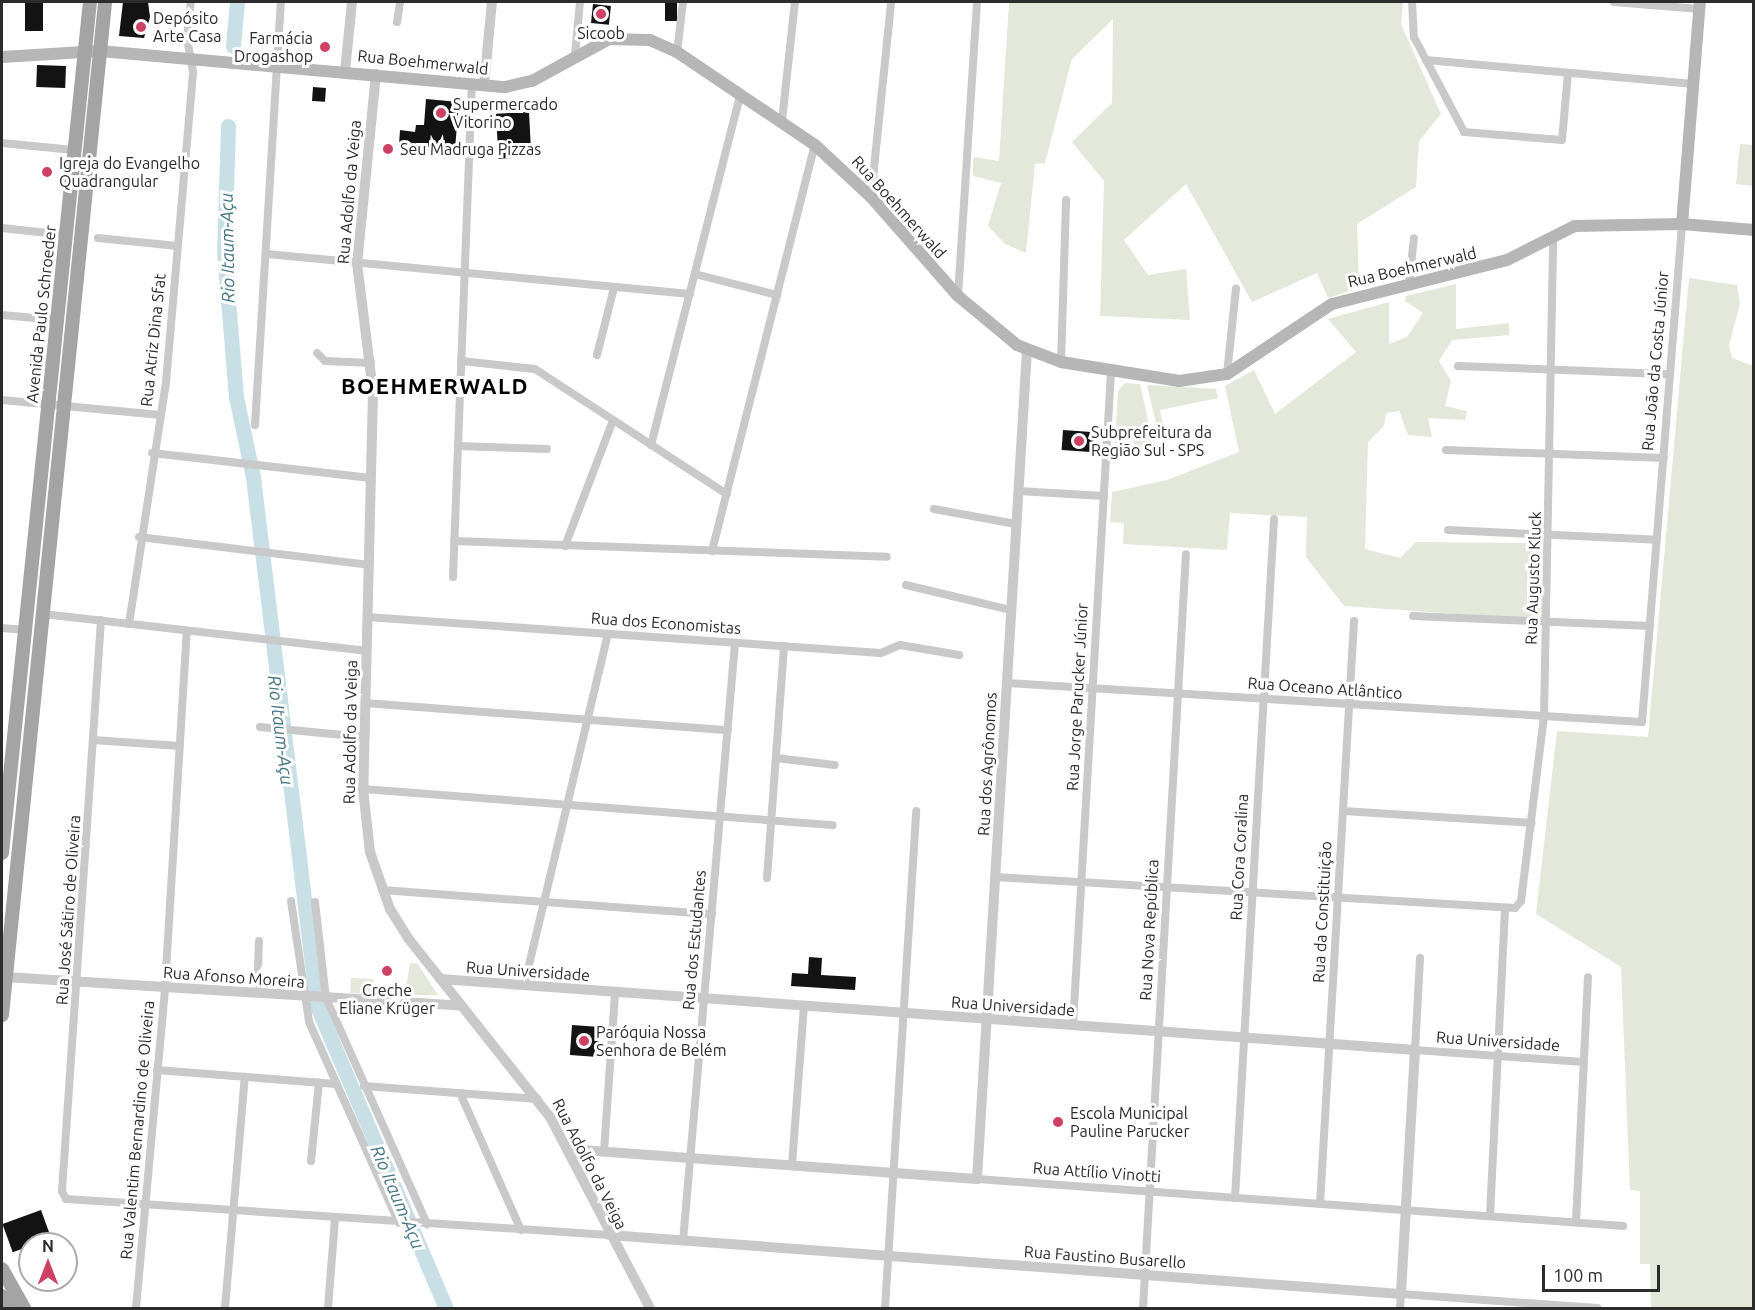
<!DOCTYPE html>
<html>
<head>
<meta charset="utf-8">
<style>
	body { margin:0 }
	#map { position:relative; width:1755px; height:1310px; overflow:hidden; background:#fff; font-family:Ubuntu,sans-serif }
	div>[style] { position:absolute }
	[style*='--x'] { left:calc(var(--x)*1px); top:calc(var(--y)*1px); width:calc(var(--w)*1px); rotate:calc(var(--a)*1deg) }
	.green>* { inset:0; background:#e4e8da }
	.river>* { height:15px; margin:-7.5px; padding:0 7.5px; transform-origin:7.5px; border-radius:7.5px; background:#c8dfe6 }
	.building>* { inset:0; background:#131313; transform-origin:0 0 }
	.minor>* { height:8px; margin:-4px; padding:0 4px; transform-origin:4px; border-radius:4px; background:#c9c9c9 }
	.tertiary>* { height:10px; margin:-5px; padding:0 5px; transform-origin:5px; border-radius:5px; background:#c9c9c9 }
	.secondary>* { height:12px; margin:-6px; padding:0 6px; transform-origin:6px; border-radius:6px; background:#b6b6b6 }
	.primary>* { height:14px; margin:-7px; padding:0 7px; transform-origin:7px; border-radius:7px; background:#a4a4a4 }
	.dots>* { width:16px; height:16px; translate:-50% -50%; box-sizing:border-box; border:3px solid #fff; border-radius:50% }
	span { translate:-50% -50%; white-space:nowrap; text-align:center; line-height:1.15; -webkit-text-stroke:6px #fff; paint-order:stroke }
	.poi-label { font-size:16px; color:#2c2c2c }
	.left { translate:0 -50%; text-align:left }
	.right { translate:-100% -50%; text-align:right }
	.street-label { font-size:16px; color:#2c2c2c }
	.water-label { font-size:18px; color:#447583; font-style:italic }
	.district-label { font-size:22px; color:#000; font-weight:700; letter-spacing:1.5px }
	.frame { position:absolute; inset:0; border:3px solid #2c2c2c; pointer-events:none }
	.north { position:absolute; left:18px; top:1232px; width:60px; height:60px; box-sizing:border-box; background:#fff; border:2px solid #ababab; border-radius:50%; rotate:0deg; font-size:16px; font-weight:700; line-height:24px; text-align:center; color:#2c2c2c }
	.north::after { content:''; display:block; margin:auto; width:21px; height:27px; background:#cf4163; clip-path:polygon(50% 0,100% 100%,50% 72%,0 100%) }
	.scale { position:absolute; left:1542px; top:1265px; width:118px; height:27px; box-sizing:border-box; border:3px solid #2c2c2c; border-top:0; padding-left:8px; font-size:18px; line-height:21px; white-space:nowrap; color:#2c2c2c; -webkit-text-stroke:4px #fff; paint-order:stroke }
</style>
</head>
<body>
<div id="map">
	<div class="green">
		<div style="clip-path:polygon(1009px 2px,1403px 2px,1401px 24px,1441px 114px,1419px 141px,1416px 187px,1357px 224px,1359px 288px,1328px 298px,1317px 273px,1252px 302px,1186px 184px,1124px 240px,1148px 275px,1186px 269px,1190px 320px,1100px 316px,1104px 181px,1072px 142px,1112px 103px,1113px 19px,1072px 59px,1045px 163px,1035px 164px,1026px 253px,1005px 244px,988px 226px,1001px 183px,973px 176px,973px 157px,999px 161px)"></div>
		<div style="clip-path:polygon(1740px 144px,1753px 145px,1753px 186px,1736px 184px)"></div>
		<div style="clip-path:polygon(1689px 278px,1737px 285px,1740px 304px,1729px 345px,1732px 358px,1753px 366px,1753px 1308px,1651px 1308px,1650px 1264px,1640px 1264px,1640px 1191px,1630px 1190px,1621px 967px,1536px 914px,1557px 731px,1648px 737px)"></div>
		<div style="clip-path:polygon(1456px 284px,1456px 329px,1509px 323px,1509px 335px,1452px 340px,1439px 361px,1451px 381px,1445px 406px,1467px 411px,1465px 420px,1428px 418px,1432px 437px,1408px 435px,1399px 411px,1386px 413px,1384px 426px,1368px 442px,1365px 549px,1400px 558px,1416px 542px,1541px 543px,1542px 620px,1344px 606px,1306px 557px,1307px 517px,1230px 513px,1227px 550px,1123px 544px,1124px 523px,1110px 522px,1112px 492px,1167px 480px,1239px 452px,1225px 386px,1254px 370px,1275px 414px,1356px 352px,1328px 319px,1389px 302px,1389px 344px,1407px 337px,1423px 313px,1405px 301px,1406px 296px)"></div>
		<div style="clip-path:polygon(1125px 383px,1140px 384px,1154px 448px,1114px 457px,1118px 391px)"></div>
		<div style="clip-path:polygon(1147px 385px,1216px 389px,1218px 398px,1160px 410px,1163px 426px,1157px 428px)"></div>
		<div style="clip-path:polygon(410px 963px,418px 964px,438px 995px,387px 995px,387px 987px,406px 988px)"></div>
		<div style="clip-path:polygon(351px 978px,373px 979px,377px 995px,350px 993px)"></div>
	</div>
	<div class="river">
		<div style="--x:233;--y:46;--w:44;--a:-84.8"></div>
		<div style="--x:228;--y:126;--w:125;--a:91.8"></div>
		<div style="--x:224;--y:251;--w:146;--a:85.3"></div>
		<div style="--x:236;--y:397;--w:82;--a:78"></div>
		<div style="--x:253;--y:477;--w:533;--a:83.1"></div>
		<div style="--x:317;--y:1006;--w:328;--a:66.9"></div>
	</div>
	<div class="building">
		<div style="left:25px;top:2px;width:18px;height:29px"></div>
		<div style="clip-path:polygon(123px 2px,148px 2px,150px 17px,144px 38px,119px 36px)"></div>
		<div style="left:665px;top:2px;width:12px;height:19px"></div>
		<div style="left:593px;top:4px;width:18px;height:19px;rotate:6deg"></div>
		<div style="left:37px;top:65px;width:29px;height:22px;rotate:2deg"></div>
		<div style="left:313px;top:87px;width:13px;height:14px;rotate:4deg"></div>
		<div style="clip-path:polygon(426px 99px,459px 102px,455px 149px,399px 145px,400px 130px,415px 132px,416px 125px,424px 125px)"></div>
		<div style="left:529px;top:112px;width:45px;height:33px;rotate:87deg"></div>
		<div style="left:1063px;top:430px;width:32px;height:20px;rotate:4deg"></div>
		<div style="clip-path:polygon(809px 957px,822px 958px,821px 975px,856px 977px,855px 990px,791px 986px,792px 973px,808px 974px)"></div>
		<div style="left:572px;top:1025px;width:28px;height:30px;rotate:4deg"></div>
		<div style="left:41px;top:1210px;width:30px;height:41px;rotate:70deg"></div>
	</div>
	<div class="minor">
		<div style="--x:1412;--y:2;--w:35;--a:87"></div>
		<div style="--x:1414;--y:37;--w:107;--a:62.2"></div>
		<div style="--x:1464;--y:132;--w:98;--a:4.7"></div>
		<div style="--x:1562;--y:140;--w:67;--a:-84.9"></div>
		<div style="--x:1614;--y:2;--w:86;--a:4.7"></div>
		<div style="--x:397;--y:22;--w:20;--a:-81"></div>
		<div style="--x:677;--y:52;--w:50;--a:-83.2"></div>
		<div style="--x:575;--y:55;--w:53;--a:-84.6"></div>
		<div style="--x:1426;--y:60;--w:269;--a:5.1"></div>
		<div style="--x:782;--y:121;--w:120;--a:-83.8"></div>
		<div style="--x:2;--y:143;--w:72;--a:5.6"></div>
		<div style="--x:871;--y:197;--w:196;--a:-84.1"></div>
		<div style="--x:2;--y:228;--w:64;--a:6.2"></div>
		<div style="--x:98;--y:238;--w:80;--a:5.7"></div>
		<div style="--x:267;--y:254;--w:425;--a:5.4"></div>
		<div style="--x:695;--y:274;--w:85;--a:14.4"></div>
		<div style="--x:1409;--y:283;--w:45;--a:-83.7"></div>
		<div style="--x:958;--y:296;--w:295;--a:-86.3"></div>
		<div style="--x:2;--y:315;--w:55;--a:5.2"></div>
		<div style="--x:317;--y:353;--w:11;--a:45"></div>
		<div style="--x:325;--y:361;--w:46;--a:2.5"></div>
		<div style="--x:597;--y:355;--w:69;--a:-75.8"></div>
		<div style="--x:461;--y:361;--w:74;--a:6.2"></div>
		<div style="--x:535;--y:369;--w:229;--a:33.1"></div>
		<div style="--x:1061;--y:362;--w:162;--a:-88.2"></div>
		<div style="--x:1458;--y:366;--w:212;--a:2.2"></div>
		<div style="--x:1227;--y:374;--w:86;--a:-84"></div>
		<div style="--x:2;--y:400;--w:159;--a:5.4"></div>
		<div style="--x:255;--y:425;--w:424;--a:-86.5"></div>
		<div style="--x:651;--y:445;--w:363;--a:-75.7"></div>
		<div style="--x:458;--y:446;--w:89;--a:1.9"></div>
		<div style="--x:1446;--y:450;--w:218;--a:2.1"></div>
		<div style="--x:152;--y:453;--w:220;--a:6.5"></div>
		<div style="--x:1018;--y:491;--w:86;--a:3.3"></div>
		<div style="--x:934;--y:509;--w:83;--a:10.4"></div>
		<div style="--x:1448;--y:530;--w:209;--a:2.7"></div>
		<div style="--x:139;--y:537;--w:232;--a:6.9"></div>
		<div style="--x:454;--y:541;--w:433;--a:2.1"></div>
		<div style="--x:565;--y:546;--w:135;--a:-69.1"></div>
		<div style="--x:712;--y:551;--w:419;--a:-75.8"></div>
		<div style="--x:453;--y:577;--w:493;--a:-87.8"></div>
		<div style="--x:906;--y:585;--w:108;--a:13.4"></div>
		<div style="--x:43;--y:614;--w:325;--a:6.5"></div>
		<div style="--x:1413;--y:616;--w:237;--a:2.4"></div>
		<div style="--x:367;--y:617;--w:515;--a:4.01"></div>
		<div style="--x:881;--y:653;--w:21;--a:-23"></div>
		<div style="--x:900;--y:645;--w:60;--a:9.6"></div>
		<div style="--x:101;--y:620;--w:572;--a:93.91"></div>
		<div style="--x:62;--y:1191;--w:9;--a:63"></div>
		<div style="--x:66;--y:1199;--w:544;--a:3.79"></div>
		<div style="--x:129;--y:624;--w:245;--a:-81.3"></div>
		<div style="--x:166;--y:382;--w:311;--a:-85"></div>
		<div style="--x:193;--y:72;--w:35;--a:-100"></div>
		<div style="--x:187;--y:38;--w:36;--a:-84"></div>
		<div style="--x:2;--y:628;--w:23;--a:5"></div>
		<div style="--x:1007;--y:683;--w:636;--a:3.51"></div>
		<div style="--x:1642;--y:722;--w:500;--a:-85.4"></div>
		<div style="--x:365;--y:703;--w:364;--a:4.3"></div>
		<div style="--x:260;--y:727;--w:104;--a:5.5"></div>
		<div style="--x:93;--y:740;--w:87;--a:3.9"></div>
		<div style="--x:776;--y:758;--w:59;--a:6.8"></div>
		<div style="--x:363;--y:789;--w:471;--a:4.4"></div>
		<div style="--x:1343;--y:811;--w:189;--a:3.6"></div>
		<div style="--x:995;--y:877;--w:521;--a:3.41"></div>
		<div style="--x:1515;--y:908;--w:9;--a:-49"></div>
		<div style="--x:1521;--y:901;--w:186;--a:-82.9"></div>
		<div style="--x:1544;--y:716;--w:481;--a:-88.9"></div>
		<div style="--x:767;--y:878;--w:233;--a:-85.8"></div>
		<div style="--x:382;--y:890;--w:331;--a:4.2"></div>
		<div style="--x:291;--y:901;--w:122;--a:81.5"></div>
		<div style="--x:309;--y:1022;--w:220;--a:65.9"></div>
		<div style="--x:315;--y:902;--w:97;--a:83.5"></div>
		<div style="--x:326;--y:998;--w:248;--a:65.9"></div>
		<div style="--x:1420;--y:958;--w:92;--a:93.1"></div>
		<div style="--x:1415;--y:1050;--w:169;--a:4.1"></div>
		<div style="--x:524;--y:986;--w:362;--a:-76.6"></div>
		<div style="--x:257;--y:993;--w:52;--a:-87.8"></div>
		<div style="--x:1073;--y:1025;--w:655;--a:-86.67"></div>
		<div style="--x:157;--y:1070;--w:179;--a:4.5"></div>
		<div style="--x:364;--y:1086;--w:174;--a:4.3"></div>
		<div style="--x:460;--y:1093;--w:150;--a:66"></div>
		<div style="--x:604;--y:1151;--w:159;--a:-86"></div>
		<div style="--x:311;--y:1161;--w:79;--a:-84.2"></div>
		<div style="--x:792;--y:1165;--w:159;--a:-85.7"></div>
		<div style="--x:977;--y:1179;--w:648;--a:4.16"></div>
		<div style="--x:1235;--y:1198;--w:680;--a:-86.71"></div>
		<div style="--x:1320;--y:1204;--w:584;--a:-86.66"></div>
		<div style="--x:1490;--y:1216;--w:306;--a:-87.2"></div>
		<div style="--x:1576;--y:1222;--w:245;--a:-87.2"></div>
		<div style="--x:683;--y:1241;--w:600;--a:-85.03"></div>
		<div style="--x:136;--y:1308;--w:322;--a:-84.8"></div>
		<div style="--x:165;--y:987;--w:357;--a:-86.5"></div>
		<div style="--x:225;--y:1308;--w:232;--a:-85.1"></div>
		<div style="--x:328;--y:1308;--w:89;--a:-85.5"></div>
		<div style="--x:885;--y:1308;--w:498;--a:-86.4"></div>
		<div style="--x:1143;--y:1308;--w:755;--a:-86.74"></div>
		<div style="--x:1400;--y:1308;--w:14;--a:-86"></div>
		<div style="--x:1401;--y:1294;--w:197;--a:4.1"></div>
	</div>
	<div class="tertiary">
		<div style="--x:345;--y:71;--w:69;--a:-84.2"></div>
		<div style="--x:376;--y:74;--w:190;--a:95.7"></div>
		<div style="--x:357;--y:263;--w:130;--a:82.9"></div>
		<div style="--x:373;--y:392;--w:397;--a:91.4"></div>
		<div style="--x:363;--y:789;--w:63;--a:83.7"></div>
		<div style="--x:370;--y:852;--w:60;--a:70.7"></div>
		<div style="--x:390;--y:909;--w:34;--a:58"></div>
		<div style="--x:408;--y:938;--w:228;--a:51.6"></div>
		<div style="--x:550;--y:1117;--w:216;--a:62.4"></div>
		<div style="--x:484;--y:85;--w:83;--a:-84.5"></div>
		<div style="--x:6;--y:977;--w:456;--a:3.6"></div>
		<div style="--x:440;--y:979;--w:978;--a:4.16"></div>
		<div style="--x:1415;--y:1050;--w:244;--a:93.3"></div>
		<div style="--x:1401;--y:1294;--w:794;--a:-175.74"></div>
		<div style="--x:568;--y:1149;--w:410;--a:4.2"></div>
		<div style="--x:977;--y:1179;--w:831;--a:-86.55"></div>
	</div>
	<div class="secondary">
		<div style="--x:2;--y:57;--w:98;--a:-3.5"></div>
		<div style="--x:100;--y:51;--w:407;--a:5.1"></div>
		<div style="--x:505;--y:87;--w:28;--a:-13"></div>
		<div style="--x:532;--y:81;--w:88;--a:-28.6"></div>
		<div style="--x:609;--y:39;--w:41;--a:1.4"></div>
		<div style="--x:650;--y:40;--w:30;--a:24"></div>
		<div style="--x:677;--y:52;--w:166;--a:34"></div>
		<div style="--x:815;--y:145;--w:76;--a:42.9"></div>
		<div style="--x:871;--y:197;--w:132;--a:48.7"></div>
		<div style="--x:958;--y:296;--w:77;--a:39.7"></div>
		<div style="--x:1017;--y:345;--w:47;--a:21.1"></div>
		<div style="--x:1061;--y:362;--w:120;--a:9.1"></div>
		<div style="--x:1179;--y:381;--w:49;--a:-8.3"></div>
		<div style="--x:1227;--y:374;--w:126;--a:-33.7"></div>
		<div style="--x:1332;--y:304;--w:180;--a:-14.1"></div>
		<div style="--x:1507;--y:260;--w:76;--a:-26.6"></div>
		<div style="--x:1575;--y:226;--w:107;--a:-1.1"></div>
		<div style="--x:1682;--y:224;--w:72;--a:4.8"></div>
		<div style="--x:1682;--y:224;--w:223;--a:-85.4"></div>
	</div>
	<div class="primary">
		<div style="--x:2;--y:853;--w:856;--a:-84.1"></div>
		<div style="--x:2;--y:1015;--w:1018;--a:-84.19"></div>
		<div style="--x:2;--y:1269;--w:45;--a:60.6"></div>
		<div style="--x:2;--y:1296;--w:14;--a:60"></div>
	</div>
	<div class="dots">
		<div style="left:601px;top:14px;background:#cf4163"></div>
		<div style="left:141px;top:27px;background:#cf4163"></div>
		<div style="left:325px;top:47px;background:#cf4163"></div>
		<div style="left:441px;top:113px;background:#cf4163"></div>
		<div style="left:388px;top:149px;background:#cf4163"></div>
		<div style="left:47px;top:172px;background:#cf4163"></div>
		<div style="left:1079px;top:441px;background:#cf4163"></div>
		<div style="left:387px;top:971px;background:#cf4163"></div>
		<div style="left:584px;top:1041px;background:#cf4163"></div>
		<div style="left:1058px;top:1122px;background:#cf4163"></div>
	</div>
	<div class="poi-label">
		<span class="left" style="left:153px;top:27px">Depósito<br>Arte Casa</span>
		<span style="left:601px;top:33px">Sicoob</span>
		<span class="right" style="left:313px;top:47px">Farmácia<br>Drogashop</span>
		<span class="left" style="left:453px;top:113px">Supermercado<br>Vitorino</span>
		<span class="left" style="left:400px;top:149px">Seu Madruga Pizzas</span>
		<span class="left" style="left:59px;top:172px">Igreja do Evangelho<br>Quadrangular</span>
		<span class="left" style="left:1091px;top:441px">Subprefeitura da<br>Região Sul - SPS</span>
		<span style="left:387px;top:999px">Creche<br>Eliane Krüger</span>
		<span class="left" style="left:596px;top:1041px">Paróquia Nossa<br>Senhora de Belém</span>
		<span class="left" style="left:1070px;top:1122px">Escola Municipal<br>Pauline Parucker</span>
	</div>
	<div class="street-label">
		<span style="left:423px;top:62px;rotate:6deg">Rua Boehmerwald</span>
		<span style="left:349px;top:192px;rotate:-85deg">Rua Adolfo da Veiga</span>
		<span style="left:899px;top:207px;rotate:48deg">Rua Boehmerwald</span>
		<span style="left:1412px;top:267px;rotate:-13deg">Rua Boehmerwald</span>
		<span style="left:41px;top:314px;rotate:-84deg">Avenida Paulo Schroeder</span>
		<span style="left:153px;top:340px;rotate:-84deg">Rua Atriz Dina Sfat</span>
		<span style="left:1655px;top:361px;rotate:-85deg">Rua João da Costa Júnior</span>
		<span style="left:1533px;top:578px;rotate:-88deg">Rua Augusto Kluck</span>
		<span style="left:666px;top:623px;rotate:4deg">Rua dos Economistas</span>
		<span style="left:1325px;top:688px;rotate:4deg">Rua Oceano Atlântico</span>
		<span style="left:1077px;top:697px;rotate:-87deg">Rua Jorge Parucker Júnior</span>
		<span style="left:350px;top:732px;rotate:-89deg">Rua Adolfo da Veiga</span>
		<span style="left:987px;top:764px;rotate:-87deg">Rua dos Agrônomos</span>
		<span style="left:1239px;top:857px;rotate:-87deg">Rua Cora Coralina</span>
		<span style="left:68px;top:910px;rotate:-86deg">Rua José Sátiro de Oliveira</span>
		<span style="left:1322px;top:912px;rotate:-87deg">Rua da Constituição</span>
		<span style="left:1149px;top:930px;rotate:-87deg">Rua Nova República</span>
		<span style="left:694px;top:940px;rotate:-85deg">Rua dos Estudantes</span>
		<span style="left:528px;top:971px;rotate:4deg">Rua Universidade</span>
		<span style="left:234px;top:977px;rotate:4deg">Rua Afonso Moreira</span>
		<span style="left:1013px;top:1006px;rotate:4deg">Rua Universidade</span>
		<span style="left:1498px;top:1041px;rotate:4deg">Rua Universidade</span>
		<span style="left:137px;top:1130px;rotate:-85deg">Rua Valentim Bernardino de Oliveira</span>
		<span style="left:590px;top:1164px;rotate:63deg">Rua Adolfo da Veiga</span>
		<span style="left:1097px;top:1172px;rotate:4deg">Rua Attílio Vinotti</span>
		<span style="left:1105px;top:1257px;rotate:4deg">Rua Faustino Busarello</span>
	</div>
	<div class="water-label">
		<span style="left:227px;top:248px;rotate:-91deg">Rio Itaum-Açu</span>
		<span style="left:281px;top:730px;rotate:83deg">Rio Itaum-Açu</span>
		<span style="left:398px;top:1197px;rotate:67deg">Rio Itaum-Açu</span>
	</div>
	<div class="district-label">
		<span style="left:435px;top:386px">BOEHMERWALD</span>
	</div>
	<div class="frame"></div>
	<div class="north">N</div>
	<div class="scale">100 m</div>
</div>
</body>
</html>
